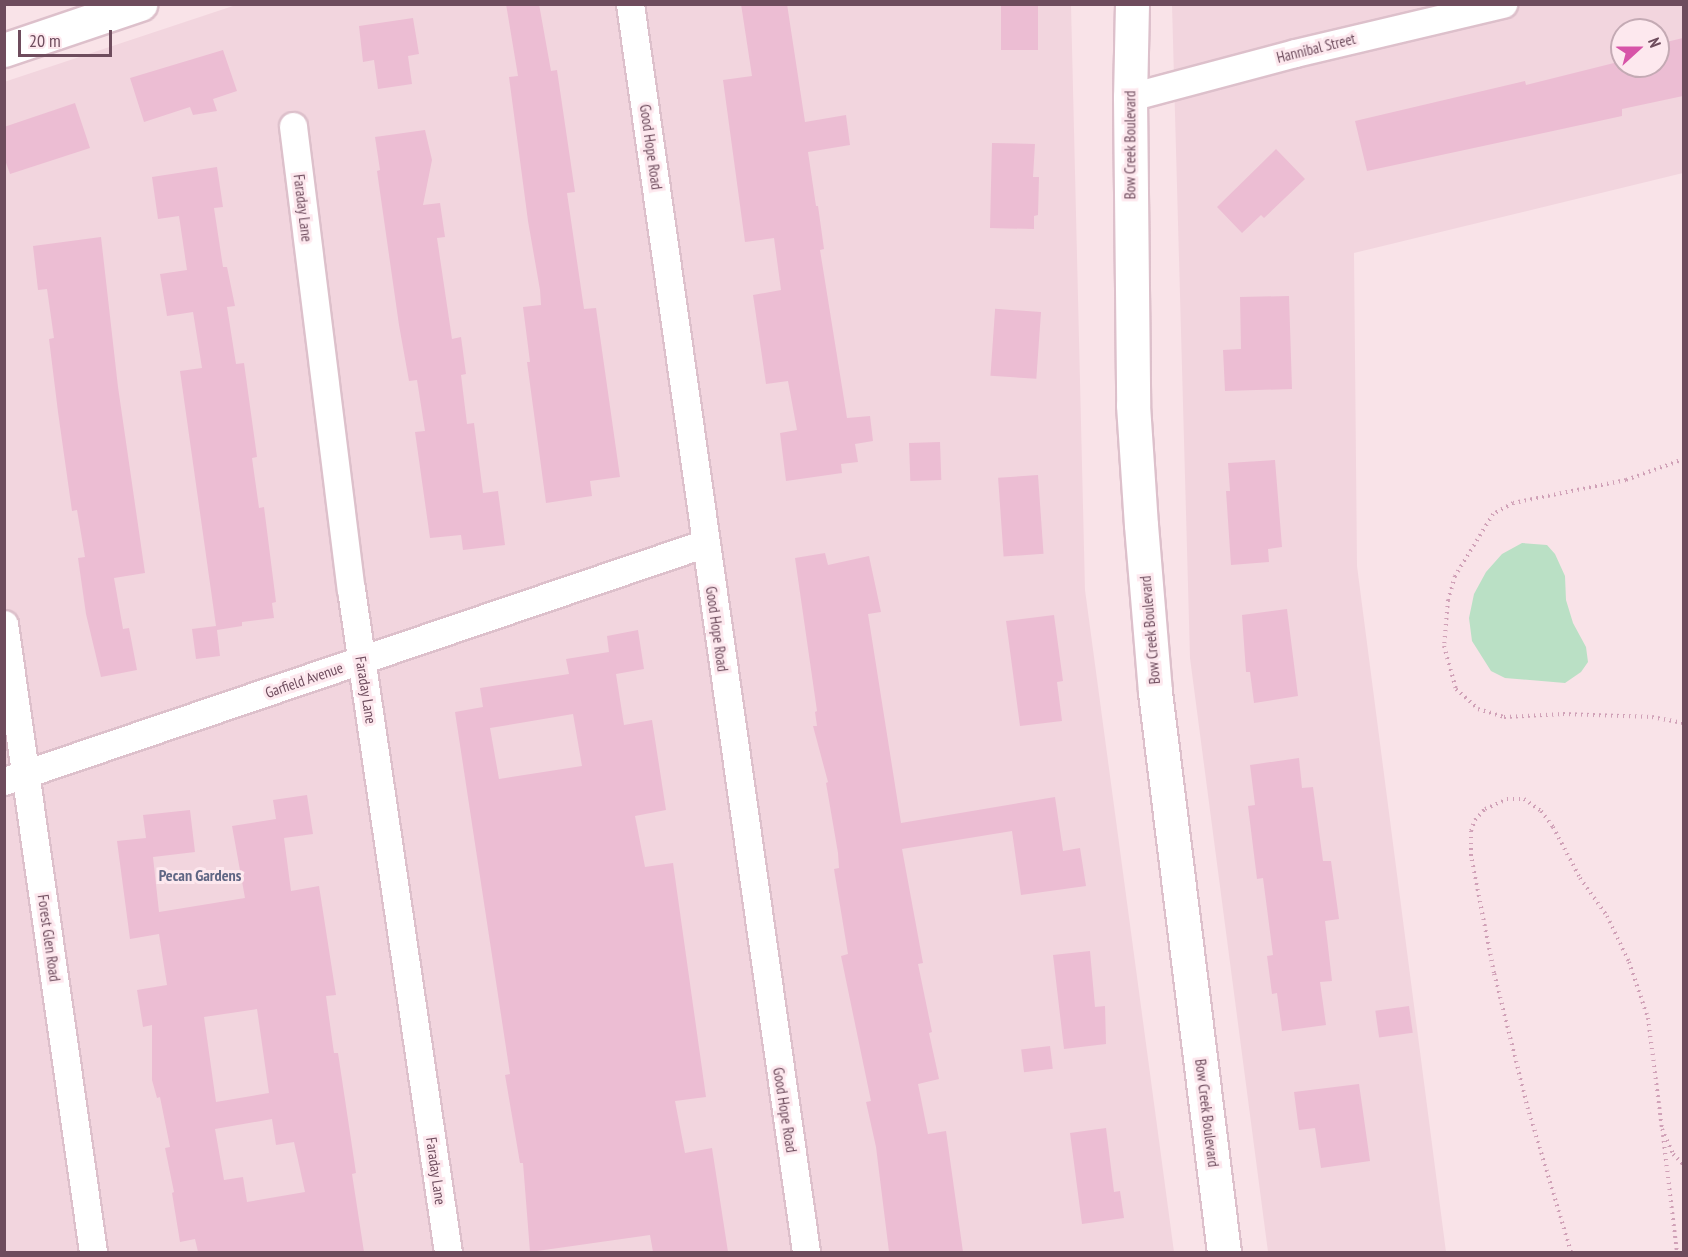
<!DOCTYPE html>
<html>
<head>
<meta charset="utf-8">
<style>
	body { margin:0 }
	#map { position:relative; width:1688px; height:1257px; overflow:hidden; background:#f9e3e8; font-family:"PT Sans Narrow",sans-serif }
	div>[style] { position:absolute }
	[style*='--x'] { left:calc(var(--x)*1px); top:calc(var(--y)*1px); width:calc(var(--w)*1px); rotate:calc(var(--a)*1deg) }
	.residential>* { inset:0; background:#f2d5de }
	.water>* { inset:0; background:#bae0c5 }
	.building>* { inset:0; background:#ecbdd3; transform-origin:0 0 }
	.path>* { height:4px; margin-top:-2px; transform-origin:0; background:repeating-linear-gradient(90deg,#d0a1b7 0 1.5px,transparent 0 6px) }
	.roads { filter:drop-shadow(2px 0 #ddc0cb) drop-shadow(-2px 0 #ddc0cb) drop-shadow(0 2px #ddc0cb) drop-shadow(0 -2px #ddc0cb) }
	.street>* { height:27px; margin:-13.5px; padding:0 13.5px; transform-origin:13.5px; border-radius:13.5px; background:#fff }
	.secondary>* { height:33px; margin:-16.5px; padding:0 16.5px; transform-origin:16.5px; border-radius:16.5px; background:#fff }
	span { translate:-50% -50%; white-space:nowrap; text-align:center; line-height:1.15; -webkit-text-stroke:6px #fde8ee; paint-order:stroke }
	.street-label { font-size:15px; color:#6e4c5d }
	.neighbourhood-label { font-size:16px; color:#5f6684; font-weight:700 }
	.frame { position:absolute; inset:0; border:6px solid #6e4c5d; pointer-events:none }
	.north { position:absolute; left:1610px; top:18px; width:60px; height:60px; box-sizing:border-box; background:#fde8ee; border:2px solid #c4aab4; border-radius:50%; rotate:69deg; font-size:16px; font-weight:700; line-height:24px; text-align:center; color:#6e4c5d }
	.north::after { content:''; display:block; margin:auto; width:21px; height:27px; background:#d754a8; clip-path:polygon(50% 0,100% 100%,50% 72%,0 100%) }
	.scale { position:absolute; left:18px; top:30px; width:94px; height:27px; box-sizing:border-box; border:3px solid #6e4c5d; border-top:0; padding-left:8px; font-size:18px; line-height:21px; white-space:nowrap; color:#6e4c5d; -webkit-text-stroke:4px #fde8ee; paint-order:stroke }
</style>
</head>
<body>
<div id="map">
	<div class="residential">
		<div style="clip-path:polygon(236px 5px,1071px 5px,1085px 590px,1174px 1252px,5px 1252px,4px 82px)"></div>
		<div style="clip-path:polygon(evenodd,1172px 5px,1683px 5px,1683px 173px,1354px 253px,1357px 566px,1446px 1252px,1268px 1252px,1190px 658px,1172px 5px,1622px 30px,1658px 30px,1658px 66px,1622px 66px,1622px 30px)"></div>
	</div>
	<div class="water">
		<div style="clip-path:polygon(1522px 543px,1547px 545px,1555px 554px,1565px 576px,1566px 600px,1573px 623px,1586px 647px,1588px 662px,1581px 672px,1565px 683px,1505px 678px,1491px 671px,1472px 641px,1469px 618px,1474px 594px,1486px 572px,1502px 554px)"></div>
	</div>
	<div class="building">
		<div style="clip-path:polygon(506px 4px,539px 4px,551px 71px,557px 70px,575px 192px,567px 193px,584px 309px,596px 308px,620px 477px,590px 481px,592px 496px,546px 503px,527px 362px,530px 362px,523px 307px,541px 305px,540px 290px,528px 221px,509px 77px,518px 76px)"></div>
		<div style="clip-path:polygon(741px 4px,787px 4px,805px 122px,846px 115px,850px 145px,808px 152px,816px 206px,818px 206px,824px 249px,820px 250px,847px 418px,870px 416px,873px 441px,855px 444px,858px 462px,841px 464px,842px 473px,786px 481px,780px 433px,797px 430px,788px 381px,766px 384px,753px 295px,781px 290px,774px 238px,745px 242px,723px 80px,752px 76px)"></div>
		<div style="left:1001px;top:4px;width:37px;height:46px"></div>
		<div style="clip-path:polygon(413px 18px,419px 54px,408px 56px,412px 84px,378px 89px,374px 60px,363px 62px,359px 26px)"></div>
		<div style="clip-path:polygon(1683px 38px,1683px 96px,1622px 109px,1622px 116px,1367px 171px,1355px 121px,1525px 81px,1526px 85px,1622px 61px,1622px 66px,1658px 66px,1658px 44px)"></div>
		<div style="clip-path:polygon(223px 50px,237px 91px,213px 99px,217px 111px,193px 115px,190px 107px,144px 122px,130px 78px)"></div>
		<div style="clip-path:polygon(75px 103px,90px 148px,10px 174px,4px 157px,4px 127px)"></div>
		<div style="clip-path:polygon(425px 130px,432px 160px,423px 205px,440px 203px,445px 237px,437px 238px,452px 339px,461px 337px,466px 374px,461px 375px,467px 424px,474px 423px,483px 493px,498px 491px,505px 545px,463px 550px,461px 535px,430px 538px,415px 432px,425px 431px,417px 380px,409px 381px,399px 325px,377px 171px,380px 170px,375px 137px)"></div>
		<div style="clip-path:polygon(992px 143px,1035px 144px,1033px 177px,1039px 177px,1038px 215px,1034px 216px,1034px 229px,990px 228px)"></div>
		<div style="clip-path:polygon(1276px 149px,1305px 179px,1264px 218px,1261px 215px,1242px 233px,1217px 207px)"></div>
		<div style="clip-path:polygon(217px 167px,223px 207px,214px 208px,223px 267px,227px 267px,235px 306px,227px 307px,236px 364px,244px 363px,257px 457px,252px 458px,259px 508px,264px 507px,276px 602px,272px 603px,274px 618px,242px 622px,242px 626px,217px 630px,220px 656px,196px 659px,192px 629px,216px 626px,180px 371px,202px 368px,193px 312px,167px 316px,160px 274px,187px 270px,179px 216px,158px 219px,152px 177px)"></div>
		<div style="clip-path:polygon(101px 237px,118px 387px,145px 573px,114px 578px,123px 629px,129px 628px,137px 670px,101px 677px,86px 614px,78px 558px,85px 557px,77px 510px,72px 511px,58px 412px,49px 339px,54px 338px,47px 289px,38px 290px,33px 246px)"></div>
		<div style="clip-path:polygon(1289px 296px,1292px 389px,1225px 391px,1223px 350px,1241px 349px,1240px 297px)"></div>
		<div style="left:1041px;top:312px;width:67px;height:46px;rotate:94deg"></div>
		<div style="left:940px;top:442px;width:38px;height:31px;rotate:88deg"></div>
		<div style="clip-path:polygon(1275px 460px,1282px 547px,1268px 549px,1269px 562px,1231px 565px,1226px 491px,1230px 491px,1228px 463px)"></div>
		<div style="left:1038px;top:475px;width:79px;height:40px;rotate:86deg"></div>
		<div style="clip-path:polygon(825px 553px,828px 565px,869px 556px,881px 612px,868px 614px,901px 823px,1055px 797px,1063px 851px,1080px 848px,1086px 886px,1021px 895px,1012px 831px,902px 849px,923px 963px,918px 964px,932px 1032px,929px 1033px,939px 1079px,918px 1084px,928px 1134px,946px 1131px,963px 1252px,889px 1252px,876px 1147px,866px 1102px,871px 1101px,841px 956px,848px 954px,834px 869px,839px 868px,838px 853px,826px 783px,828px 782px,813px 726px,817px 726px,815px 712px,817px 711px,795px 558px)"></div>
		<div style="clip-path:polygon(1287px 609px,1298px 696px,1254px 703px,1250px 672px,1246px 672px,1242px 615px)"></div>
		<div style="clip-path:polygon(1054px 615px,1063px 681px,1057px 682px,1062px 721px,1020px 726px,1006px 621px)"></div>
		<div style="clip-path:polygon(evenodd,638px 630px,644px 669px,616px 674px,624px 725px,652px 720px,666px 810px,635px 816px,645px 867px,673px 863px,706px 1097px,675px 1101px,685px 1153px,712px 1148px,728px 1252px,653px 1252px,650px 1235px,530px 1252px,523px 1163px,520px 1163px,505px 1075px,510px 1074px,455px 712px,483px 707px,480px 688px,569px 674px,566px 659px,609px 652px,607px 636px,638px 630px,573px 714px,582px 766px,499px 779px,490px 728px,573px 714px)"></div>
		<div style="clip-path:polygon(1299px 758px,1302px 788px,1313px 787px,1323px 861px,1331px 861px,1339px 919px,1325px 921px,1332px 981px,1320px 982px,1326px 1025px,1282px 1031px,1277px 993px,1272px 994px,1267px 956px,1273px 955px,1263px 878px,1257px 879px,1248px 806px,1255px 805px,1250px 765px)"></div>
		<div style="clip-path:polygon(evenodd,307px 795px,313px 834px,284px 838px,291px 891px,319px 886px,336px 995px,326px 996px,334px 1053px,338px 1053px,356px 1173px,352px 1174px,364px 1252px,198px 1252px,195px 1239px,180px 1242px,172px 1193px,174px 1192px,165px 1148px,170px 1147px,160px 1097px,157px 1098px,152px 1080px,152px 1025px,143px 1027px,137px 990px,167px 985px,159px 934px,130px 939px,117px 841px,146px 838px,143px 815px,190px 810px,195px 852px,153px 857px,159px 912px,245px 898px,232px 826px,276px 819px,273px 800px,307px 795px,257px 1009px,269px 1093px,216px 1102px,204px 1017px,257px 1009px,307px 795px,272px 1119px,276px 1145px,294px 1142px,305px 1192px,247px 1202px,243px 1177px,224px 1180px,215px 1129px,272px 1119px)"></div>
		<div style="clip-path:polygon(1090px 951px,1095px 1007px,1105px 1006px,1106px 1044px,1064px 1049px,1053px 955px)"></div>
		<div style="left:1409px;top:1006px;width:27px;height:34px;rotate:82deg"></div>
		<div style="left:1050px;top:1046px;width:23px;height:29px;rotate:83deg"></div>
		<div style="clip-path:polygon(1359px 1084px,1370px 1161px,1321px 1168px,1315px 1128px,1299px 1130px,1294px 1092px)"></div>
		<div style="clip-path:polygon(1106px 1128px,1114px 1192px,1120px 1191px,1124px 1218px,1082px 1224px,1070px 1133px)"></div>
	</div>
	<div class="path">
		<div style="--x:1684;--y:459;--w:62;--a:160.1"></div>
		<div style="--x:1626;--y:480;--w:115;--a:168.5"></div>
		<div style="--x:1513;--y:503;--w:23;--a:151"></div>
		<div style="--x:1493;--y:514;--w:73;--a:121.5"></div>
		<div style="--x:1455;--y:576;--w:25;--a:106"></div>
		<div style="--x:1448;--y:600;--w:46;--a:95"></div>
		<div style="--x:1444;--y:646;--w:45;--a:74.4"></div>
		<div style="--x:1456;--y:689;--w:30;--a:42"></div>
		<div style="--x:1478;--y:709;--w:27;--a:17"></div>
		<div style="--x:1504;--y:717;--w:59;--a:-2.9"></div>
		<div style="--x:1563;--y:714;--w:89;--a:1.9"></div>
		<div style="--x:1652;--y:717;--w:33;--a:11"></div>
		<div style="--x:1663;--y:1135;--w:118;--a:83.2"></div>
		<div style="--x:1571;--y:1252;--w:149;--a:-106.7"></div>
		<div style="--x:1528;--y:1109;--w:140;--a:-104"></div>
		<div style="--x:1494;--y:973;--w:119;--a:-101.1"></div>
		<div style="--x:1471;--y:856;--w:25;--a:-90"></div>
		<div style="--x:1471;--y:831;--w:12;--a:-70"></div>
		<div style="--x:1475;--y:820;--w:15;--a:-48"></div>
		<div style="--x:1485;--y:809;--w:24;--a:-24"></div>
		<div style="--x:1507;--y:799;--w:17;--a:0"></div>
		<div style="--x:1524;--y:799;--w:21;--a:35"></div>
		<div style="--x:1541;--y:811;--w:20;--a:53"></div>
		<div style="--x:1553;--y:827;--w:58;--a:62.1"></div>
		<div style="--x:1580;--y:878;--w:47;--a:54.6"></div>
		<div style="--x:1607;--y:916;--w:51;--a:64.4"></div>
		<div style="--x:1629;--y:962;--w:59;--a:71.3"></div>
		<div style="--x:1648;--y:1018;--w:112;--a:82.8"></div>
		<div style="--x:1662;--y:1129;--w:27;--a:66"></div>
		<div style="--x:1673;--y:1154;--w:16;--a:45"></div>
	</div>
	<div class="roads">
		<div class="street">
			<div style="--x:630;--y:4;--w:1260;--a:81.97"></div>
			<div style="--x:1130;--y:97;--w:171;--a:-14.9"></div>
			<div style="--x:1295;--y:53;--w:214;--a:-13.3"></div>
			<div style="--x:293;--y:126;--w:467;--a:82.9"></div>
			<div style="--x:351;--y:589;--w:670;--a:81.68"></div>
			<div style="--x:4;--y:624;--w:634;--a:81.93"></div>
			<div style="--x:4;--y:781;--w:741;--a:-18.73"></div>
		</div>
		<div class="secondary">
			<div style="--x:1132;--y:4;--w:93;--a:91.2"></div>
			<div style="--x:1130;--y:97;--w:308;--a:89.4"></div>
			<div style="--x:1133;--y:405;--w:120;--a:86.2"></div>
			<div style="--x:1141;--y:525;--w:168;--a:85.2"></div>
			<div style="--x:1155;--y:692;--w:564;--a:82.98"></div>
			<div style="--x:4;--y:50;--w:144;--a:-18.7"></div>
		</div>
	</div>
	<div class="street-label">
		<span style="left:1316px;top:48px;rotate:-14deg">Hannibal Street</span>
		<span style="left:1130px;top:145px;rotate:-90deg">Bow Creek Boulevard</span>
		<span style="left:651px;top:147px;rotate:82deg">Good Hope Road</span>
		<span style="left:303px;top:208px;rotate:83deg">Faraday Lane</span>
		<span style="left:717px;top:629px;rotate:82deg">Good Hope Road</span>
		<span style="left:1150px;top:630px;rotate:-95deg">Bow Creek Boulevard</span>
		<span style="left:304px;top:680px;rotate:-19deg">Garfield Avenue</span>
		<span style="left:366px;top:690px;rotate:81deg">Faraday Lane</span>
		<span style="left:49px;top:938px;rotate:82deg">Forest Glen Road</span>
		<span style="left:785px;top:1110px;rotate:81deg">Good Hope Road</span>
		<span style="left:1207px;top:1113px;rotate:83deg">Bow Creek Boulevard</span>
		<span style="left:436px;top:1171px;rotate:82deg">Faraday Lane</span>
	</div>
	<div class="neighbourhood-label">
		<span style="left:200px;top:875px">Pecan Gardens</span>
	</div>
	<div class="frame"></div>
	<div class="north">N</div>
	<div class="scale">20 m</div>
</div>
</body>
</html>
